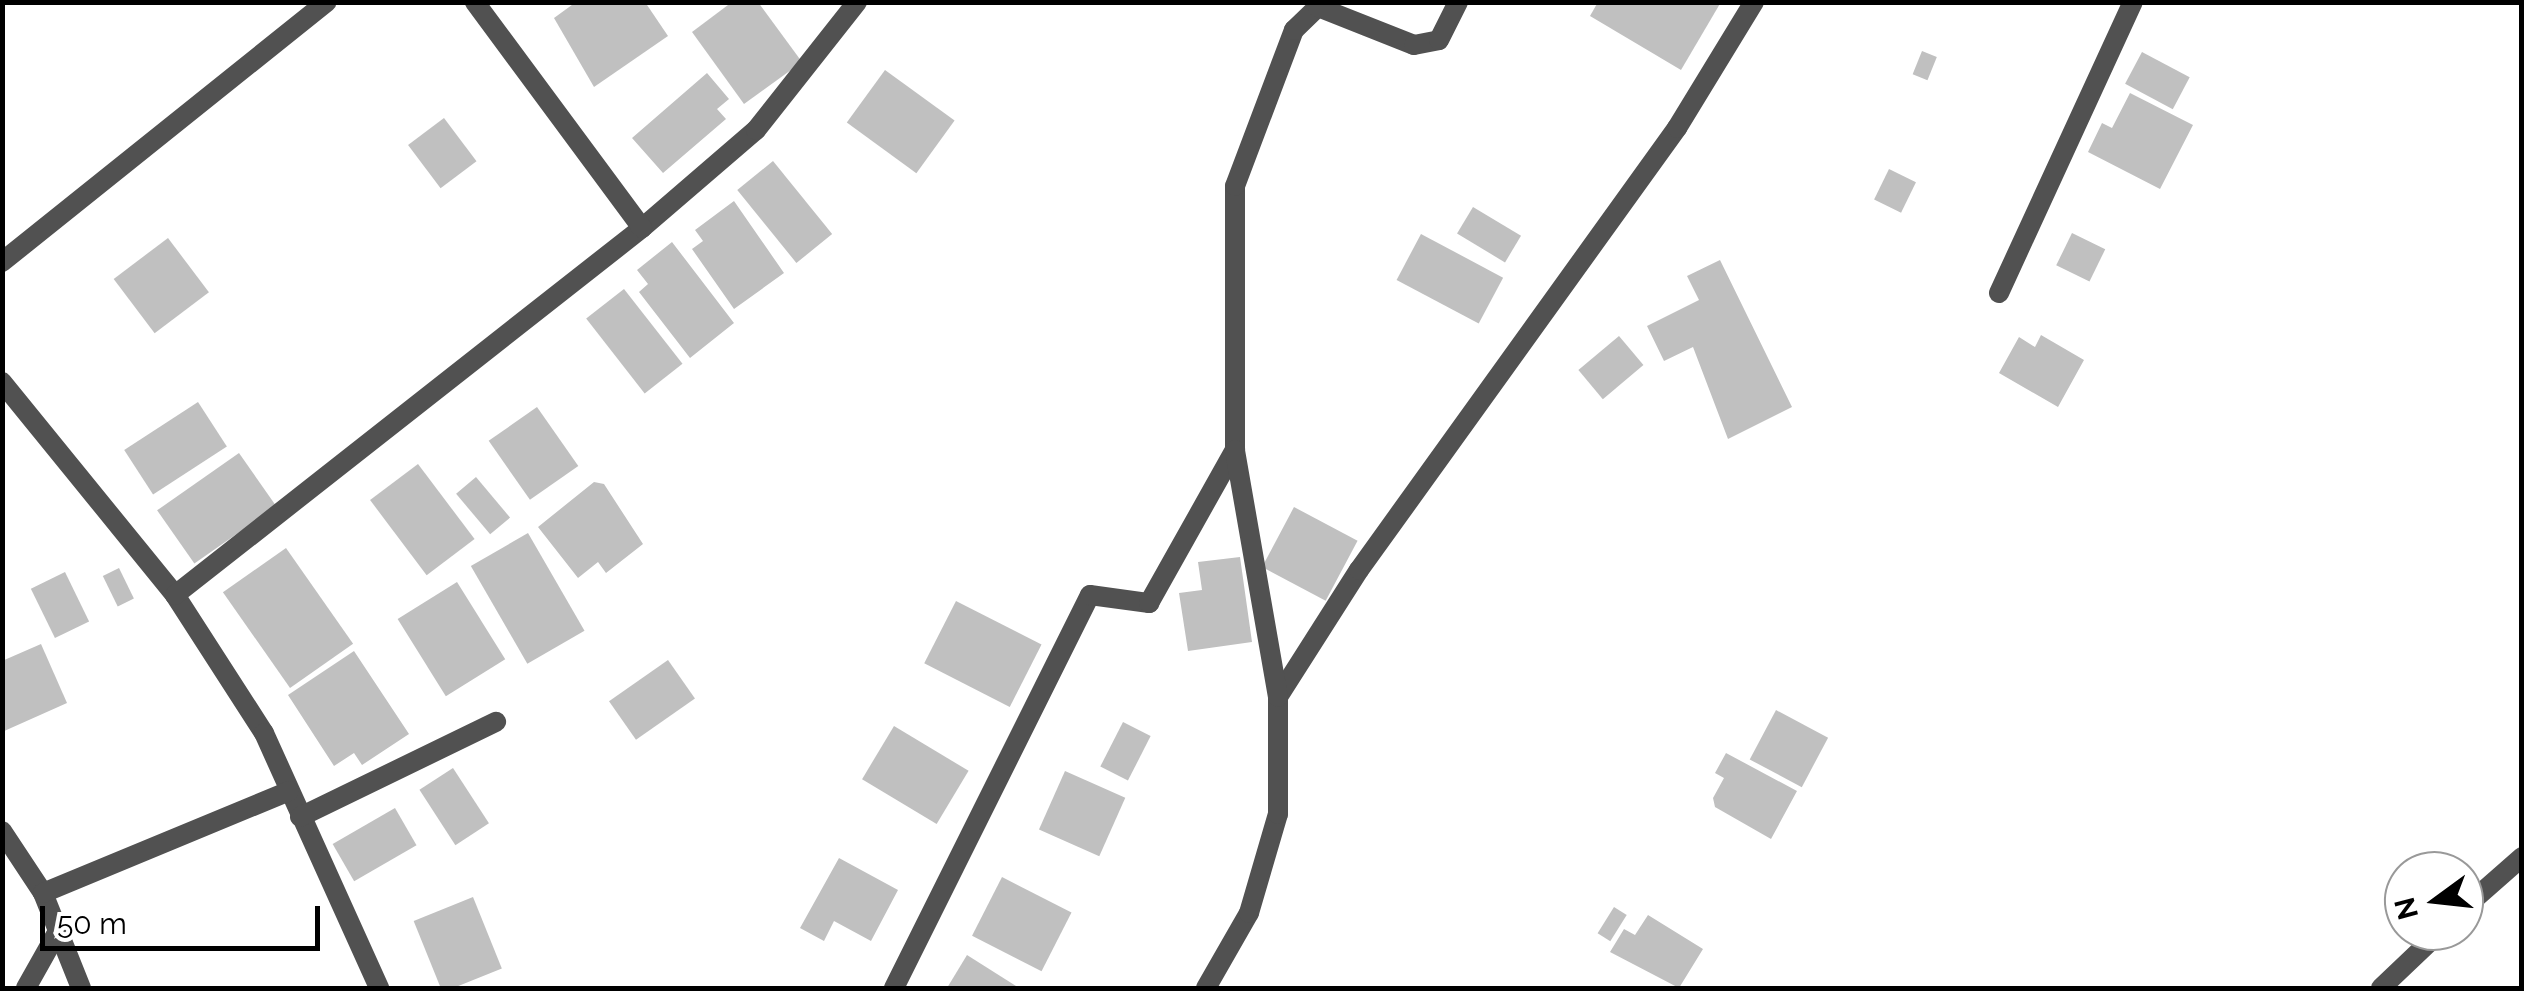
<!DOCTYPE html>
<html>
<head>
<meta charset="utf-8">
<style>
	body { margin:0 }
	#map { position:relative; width:2524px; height:991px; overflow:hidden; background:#fff; font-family:Raleway,sans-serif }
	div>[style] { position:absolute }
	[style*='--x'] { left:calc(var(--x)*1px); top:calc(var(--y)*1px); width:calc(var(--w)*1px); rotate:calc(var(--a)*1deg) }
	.building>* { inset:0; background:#c0c0c0; transform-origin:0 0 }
	.minor>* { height:20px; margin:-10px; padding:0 10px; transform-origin:10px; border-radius:10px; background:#515151 }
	span { translate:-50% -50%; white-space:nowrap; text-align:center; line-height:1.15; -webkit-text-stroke:8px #fff; paint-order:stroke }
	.frame { position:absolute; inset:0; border:5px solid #000; pointer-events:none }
	.north { position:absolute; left:2384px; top:851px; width:100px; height:100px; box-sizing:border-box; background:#fff; border:2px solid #999; border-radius:50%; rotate:255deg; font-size:28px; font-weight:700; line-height:40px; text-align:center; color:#000 }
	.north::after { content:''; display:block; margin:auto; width:35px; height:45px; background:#000; clip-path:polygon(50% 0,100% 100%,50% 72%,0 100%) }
	.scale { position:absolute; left:40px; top:906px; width:280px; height:45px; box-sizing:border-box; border:5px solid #000; border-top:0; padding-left:12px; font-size:30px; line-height:35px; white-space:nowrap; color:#000; -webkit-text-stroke:8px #fff; paint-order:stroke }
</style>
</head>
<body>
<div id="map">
	<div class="building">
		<div style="clip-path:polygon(576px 2px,645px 2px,668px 36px,594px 87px,554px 18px)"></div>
		<div style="clip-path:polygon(732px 2px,758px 2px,802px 62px,744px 104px,692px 32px)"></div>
		<div style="clip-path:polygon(1598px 2px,1721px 2px,1681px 70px,1590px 16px)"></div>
		<div style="left:1922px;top:51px;width:16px;height:25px;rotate:22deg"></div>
		<div style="left:2142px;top:52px;width:54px;height:36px;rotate:28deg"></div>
		<div style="left:885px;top:70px;width:86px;height:65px;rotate:36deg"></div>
		<div style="clip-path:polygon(707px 73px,729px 99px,717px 109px,726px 119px,663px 173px,632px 138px)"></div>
		<div style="clip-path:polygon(2130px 93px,2193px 125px,2160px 189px,2088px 152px,2102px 123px,2112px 128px)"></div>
		<div style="left:444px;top:118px;width:54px;height:45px;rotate:53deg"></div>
		<div style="left:773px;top:161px;width:94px;height:46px;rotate:51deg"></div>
		<div style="left:1889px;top:169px;width:30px;height:34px;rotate:26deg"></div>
		<div style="clip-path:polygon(734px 201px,784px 273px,734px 309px,692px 249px,703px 241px,695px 230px)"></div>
		<div style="left:1473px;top:207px;width:56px;height:31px;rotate:31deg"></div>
		<div style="left:2072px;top:233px;width:37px;height:36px;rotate:26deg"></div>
		<div style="left:1421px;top:234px;width:93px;height:52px;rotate:28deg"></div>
		<div style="left:168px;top:238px;width:68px;height:68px;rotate:53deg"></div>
		<div style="clip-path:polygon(672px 242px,734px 323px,690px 358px,639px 292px,648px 284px,637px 270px)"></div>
		<div style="clip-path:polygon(1720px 260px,1792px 407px,1728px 439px,1693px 347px,1664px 361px,1647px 326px,1699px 300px,1687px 276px)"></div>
		<div style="left:624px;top:289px;width:95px;height:48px;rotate:52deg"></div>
		<div style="clip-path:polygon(2041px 335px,2084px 360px,2058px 407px,1999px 373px,2019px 337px,2035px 347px)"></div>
		<div style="left:1619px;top:336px;width:38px;height:53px;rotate:50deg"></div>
		<div style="left:198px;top:402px;width:53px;height:88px;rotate:57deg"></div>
		<div style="left:537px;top:407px;width:72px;height:59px;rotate:55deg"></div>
		<div style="left:239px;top:453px;width:65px;height:100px;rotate:55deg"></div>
		<div style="left:418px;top:464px;width:94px;height:60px;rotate:53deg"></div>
		<div style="left:476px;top:477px;width:53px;height:26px;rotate:50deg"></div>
		<div style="clip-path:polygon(594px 482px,604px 484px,643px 544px,606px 573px,598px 562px,578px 578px,538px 527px)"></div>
		<div style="left:1294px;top:507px;width:72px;height:68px;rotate:28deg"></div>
		<div style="left:528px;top:533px;width:113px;height:66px;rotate:60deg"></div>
		<div style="left:286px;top:548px;width:117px;height:77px;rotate:55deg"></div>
		<div style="clip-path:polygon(1240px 557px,1252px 642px,1188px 651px,1179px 593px,1202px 590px,1198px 562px)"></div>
		<div style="left:119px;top:568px;width:34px;height:18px;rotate:64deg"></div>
		<div style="left:65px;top:572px;width:55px;height:38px;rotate:64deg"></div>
		<div style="left:457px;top:582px;width:91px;height:70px;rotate:58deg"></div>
		<div style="left:956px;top:601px;width:96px;height:70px;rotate:27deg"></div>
		<div style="clip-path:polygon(41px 644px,67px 703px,2px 732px,2px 661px)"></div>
		<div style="clip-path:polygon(354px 651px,409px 734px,362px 765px,354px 753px,334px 766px,288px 695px)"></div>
		<div style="left:668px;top:660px;width:47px;height:72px;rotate:55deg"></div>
		<div style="left:1776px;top:710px;width:59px;height:56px;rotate:28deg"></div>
		<div style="left:1123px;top:722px;width:31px;height:50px;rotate:27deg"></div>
		<div style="left:894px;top:726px;width:87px;height:62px;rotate:31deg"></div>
		<div style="clip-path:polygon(1726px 753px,1797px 791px,1771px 839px,1715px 807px,1713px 798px,1724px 778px,1715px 773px)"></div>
		<div style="left:453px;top:768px;width:66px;height:40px;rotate:57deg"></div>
		<div style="left:1065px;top:771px;width:66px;height:64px;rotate:24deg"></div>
		<div style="left:395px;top:808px;width:43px;height:72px;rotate:60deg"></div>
		<div style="clip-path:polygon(839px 858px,898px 890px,871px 941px,834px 921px,824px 941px,800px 928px)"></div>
		<div style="left:1002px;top:877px;width:78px;height:66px;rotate:27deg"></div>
		<div style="left:473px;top:897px;width:77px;height:64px;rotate:68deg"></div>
		<div style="left:1614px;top:907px;width:15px;height:31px;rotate:32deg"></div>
		<div style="clip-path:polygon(1648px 915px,1703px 949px,1679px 988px,1610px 952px,1624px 929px,1635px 935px)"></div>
		<div style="clip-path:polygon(967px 955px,1019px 988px,947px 988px)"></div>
	</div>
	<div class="minor">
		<div style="--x:642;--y:228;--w:150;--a:-40.7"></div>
		<div style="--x:756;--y:130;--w:163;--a:-51.7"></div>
		<div style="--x:2;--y:262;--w:416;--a:-38.7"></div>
		<div style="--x:1999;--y:293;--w:320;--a:-65.3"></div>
		<div style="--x:2;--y:382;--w:274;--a:50.9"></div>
		<div style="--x:175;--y:595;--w:164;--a:57.2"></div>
		<div style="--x:264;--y:733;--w:280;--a:65.7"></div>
		<div style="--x:175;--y:595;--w:594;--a:-38.16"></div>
		<div style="--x:642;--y:228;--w:281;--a:-126.5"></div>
		<div style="--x:1278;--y:697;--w:151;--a:-57.5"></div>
		<div style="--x:1359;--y:570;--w:545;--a:-54.27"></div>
		<div style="--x:1677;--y:128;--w:148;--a:-58.6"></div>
		<div style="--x:300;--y:817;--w:218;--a:-25.9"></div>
		<div style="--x:2;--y:831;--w:74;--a:56.5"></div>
		<div style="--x:43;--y:893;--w:102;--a:68.2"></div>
		<div style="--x:43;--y:893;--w:266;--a:-22.5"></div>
		<div style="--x:2464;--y:908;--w:77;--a:-41.3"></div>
		<div style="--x:26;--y:988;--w:65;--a:-60.7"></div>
		<div style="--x:894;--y:988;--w:439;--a:-63.5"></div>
		<div style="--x:1090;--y:595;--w:60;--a:7.7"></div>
		<div style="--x:1149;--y:603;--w:176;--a:-60.7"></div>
		<div style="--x:1235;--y:450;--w:264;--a:-90"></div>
		<div style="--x:1235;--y:186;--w:167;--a:-69.3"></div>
		<div style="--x:1294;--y:30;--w:33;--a:-44"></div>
		<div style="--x:1318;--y:7;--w:103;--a:21.6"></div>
		<div style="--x:1414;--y:45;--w:25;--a:-11"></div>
		<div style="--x:1439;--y:40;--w:42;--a:-63.4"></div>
		<div style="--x:1206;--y:988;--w:86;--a:-60.2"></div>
		<div style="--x:1249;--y:913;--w:103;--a:-73.7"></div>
		<div style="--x:1278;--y:814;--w:117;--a:-90"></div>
		<div style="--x:1278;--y:697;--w:251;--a:-99.9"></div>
		<div style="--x:2381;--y:988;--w:83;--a:-43.5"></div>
	</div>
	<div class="frame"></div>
	<div class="north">N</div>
	<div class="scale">50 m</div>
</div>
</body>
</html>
